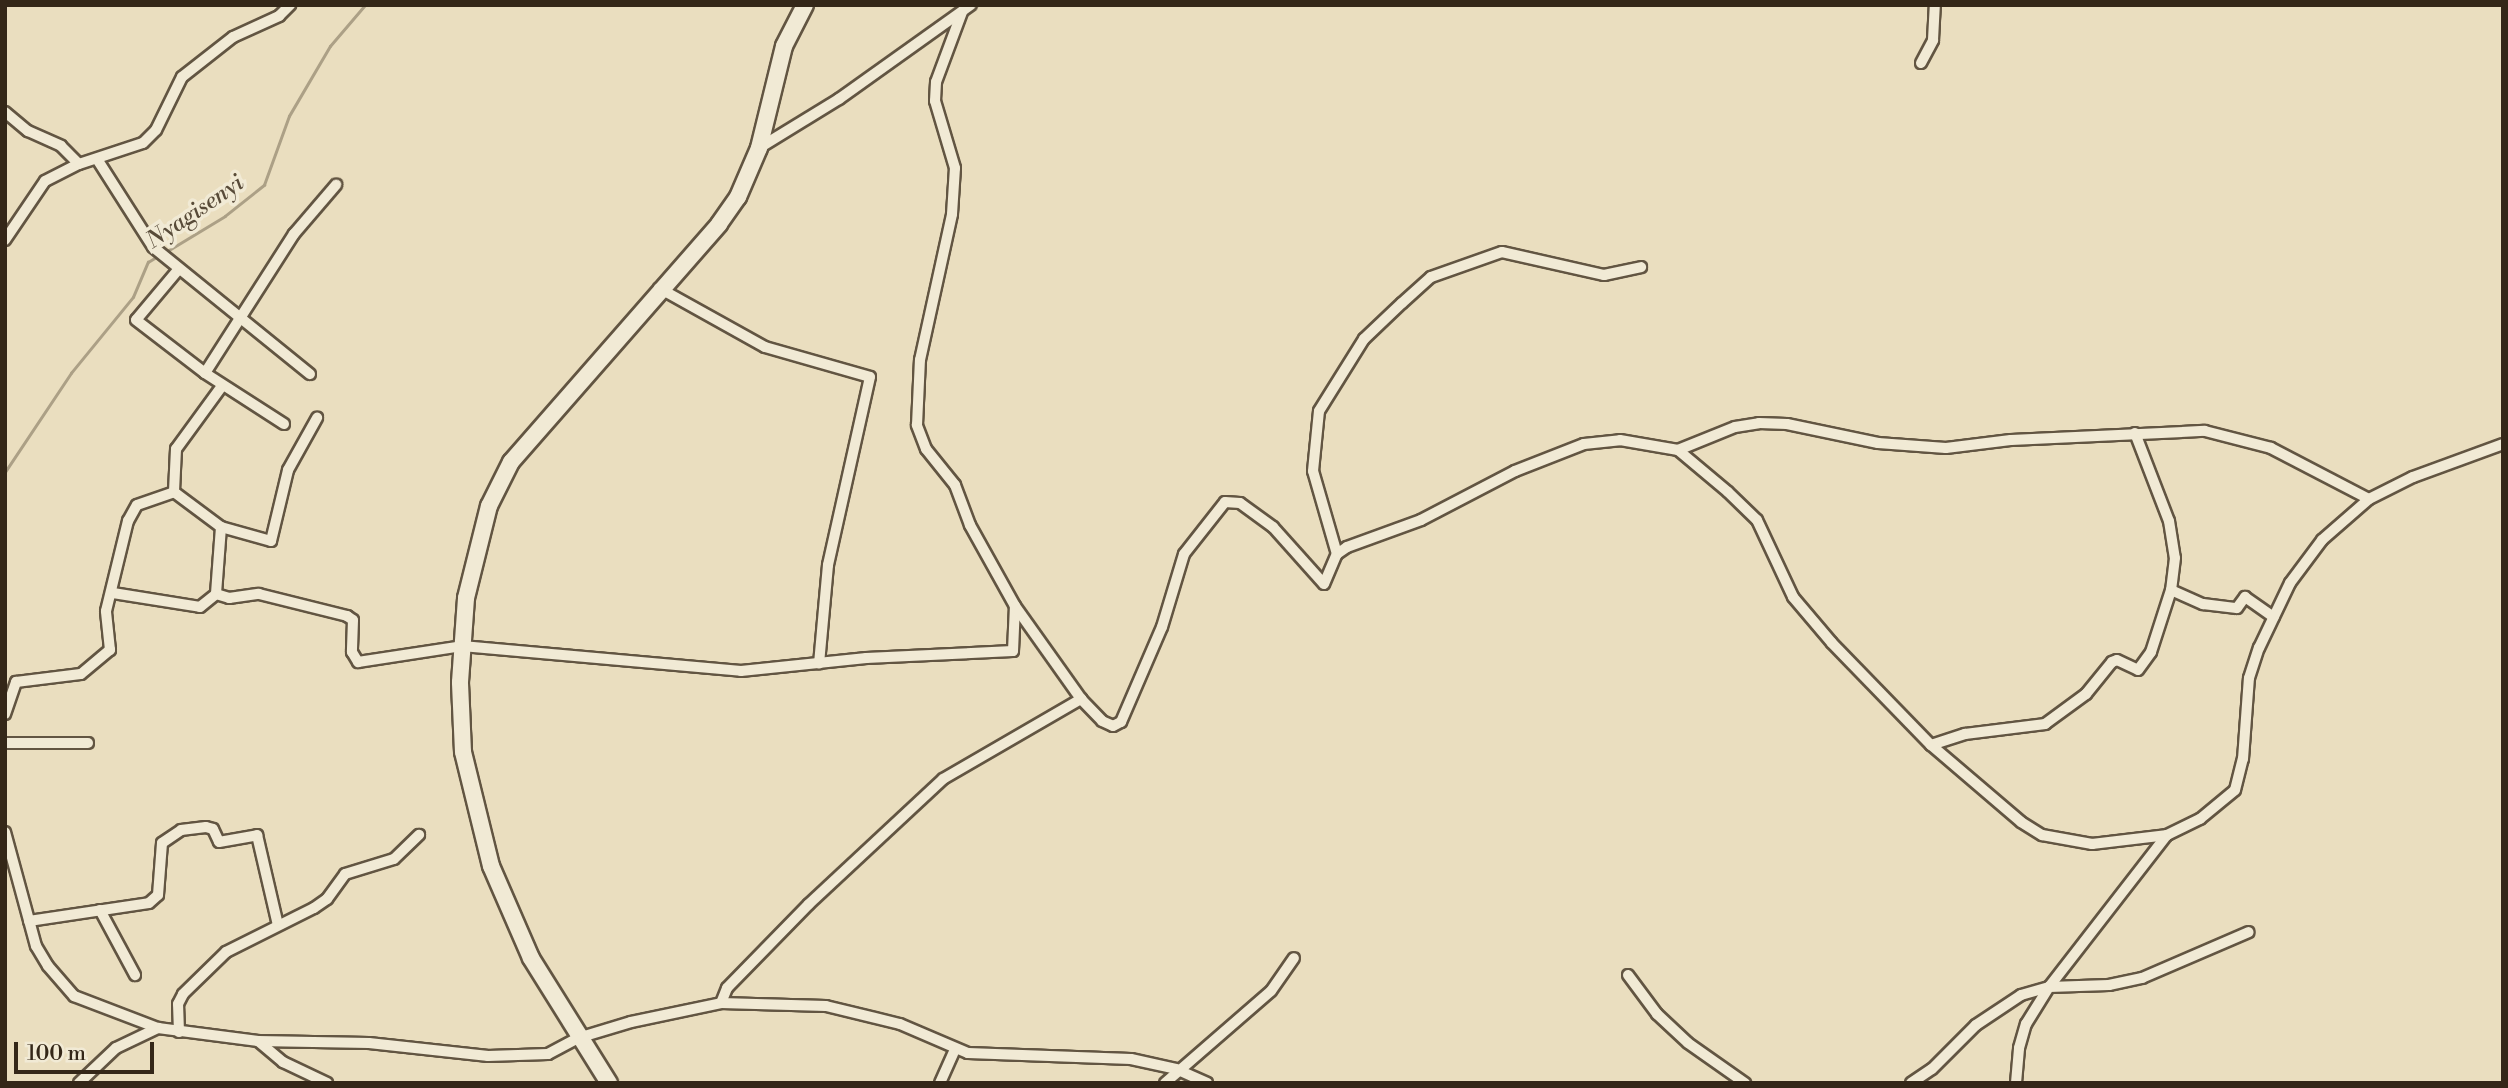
<!DOCTYPE html>
<html>
<head>
<meta charset="utf-8">
<style>
	body { margin:0 }
	#map { position:relative; width:2508px; height:1088px; overflow:hidden; background:#eadebf; font-family:"Libre Bodoni",serif }
	div>[style] { position:absolute }
	[style*='--x'] { left:calc(var(--x)*1px); top:calc(var(--y)*1px); width:calc(var(--w)*1px); rotate:calc(var(--a)*1deg) }
	.stream>* { height:2.5px; margin:-1.25px; padding:0 1.25px; transform-origin:1.25px; border-radius:1.25px; background:#aca086 }
	.roads { filter:drop-shadow(2px 0 #625542) drop-shadow(-2px 0 #625542) drop-shadow(0 2px #625542) drop-shadow(0 -2px #625542) }
	.street>* { height:10px; margin:-5px; padding:0 5px; transform-origin:5px; border-radius:5px; background:#f1ead5 }
	.secondary>* { height:16px; margin:-8px; padding:0 8px; transform-origin:8px; border-radius:8px; background:#f1ead5 }
	span { translate:-50% -50%; white-space:nowrap; text-align:center; line-height:1.15; -webkit-text-stroke:7px #f1ead5; paint-order:stroke }
	.water-label { font-size:23px; color:#584b39; font-style:italic }
	.frame { position:absolute; inset:0; border:7px solid #342718; pointer-events:none }
	.scale { position:absolute; left:14px; top:1042px; width:140px; height:32px; box-sizing:border-box; border:4px solid #342718; border-top:0; padding-left:9px; font-size:21px; line-height:24px; white-space:nowrap; color:#342718; -webkit-text-stroke:5px #f1ead5; paint-order:stroke }
</style>
</head>
<body>
<div id="map">
	<div class="stream">
		<div style="--x:164;--y:253;--w:71;--a:-31.2"></div>
		<div style="--x:225;--y:216;--w:50;--a:-38.5"></div>
		<div style="--x:264;--y:185;--w:73;--a:-70.1"></div>
		<div style="--x:289;--y:116;--w:81;--a:-59.6"></div>
		<div style="--x:330;--y:46;--w:54;--a:-49.5"></div>
		<div style="--x:5;--y:472;--w:119;--a:-56.3"></div>
		<div style="--x:71;--y:373;--w:98;--a:-50.8"></div>
		<div style="--x:133;--y:297;--w:38;--a:-67"></div>
		<div style="--x:148;--y:262;--w:12;--a:-31"></div>
	</div>
	<div class="roads">
		<div class="street">
			<div style="--x:1921;--y:63;--w:26;--a:-62"></div>
			<div style="--x:1933;--y:40;--w:35;--a:-87"></div>
			<div style="--x:5;--y:112;--w:30;--a:40"></div>
			<div style="--x:28;--y:131;--w:36;--a:24"></div>
			<div style="--x:61;--y:146;--w:25;--a:45"></div>
			<div style="--x:759;--y:148;--w:94;--a:-31.5"></div>
			<div style="--x:839;--y:99;--w:162;--a:-35.5"></div>
			<div style="--x:97;--y:159;--w:104;--a:57.5"></div>
			<div style="--x:153;--y:247;--w:202;--a:39"></div>
			<div style="--x:5;--y:240;--w:71;--a:-55.9"></div>
			<div style="--x:45;--y:181;--w:38;--a:-27"></div>
			<div style="--x:79;--y:164;--w:67;--a:-18.2"></div>
			<div style="--x:143;--y:143;--w:18;--a:-45"></div>
			<div style="--x:156;--y:130;--w:59;--a:-63.9"></div>
			<div style="--x:182;--y:77;--w:65;--a:-38.1"></div>
			<div style="--x:233;--y:37;--w:51;--a:-24.5"></div>
			<div style="--x:279;--y:16;--w:16;--a:-45"></div>
			<div style="--x:178;--y:270;--w:65;--a:130"></div>
			<div style="--x:136;--y:320;--w:87;--a:37.5"></div>
			<div style="--x:659;--y:288;--w:121;--a:29.1"></div>
			<div style="--x:765;--y:347;--w:109;--a:15.9"></div>
			<div style="--x:870;--y:377;--w:193;--a:102.6"></div>
			<div style="--x:828;--y:565;--w:99;--a:95.2"></div>
			<div style="--x:222;--y:386;--w:78;--a:126.1"></div>
			<div style="--x:176;--y:449;--w:43;--a:92.7"></div>
			<div style="--x:174;--y:492;--w:59;--a:36.7"></div>
			<div style="--x:221;--y:527;--w:52;--a:15.6"></div>
			<div style="--x:271;--y:541;--w:73;--a:-76.5"></div>
			<div style="--x:288;--y:470;--w:60;--a:-60.9"></div>
			<div style="--x:284;--y:424;--w:94;--a:-147.2"></div>
			<div style="--x:205;--y:373;--w:165;--a:-57.4"></div>
			<div style="--x:294;--y:234;--w:65;--a:-49.4"></div>
			<div style="--x:2135;--y:433;--w:94;--a:68.9"></div>
			<div style="--x:2169;--y:521;--w:37;--a:81"></div>
			<div style="--x:2175;--y:558;--w:32;--a:97"></div>
			<div style="--x:1678;--y:450;--w:61;--a:-22"></div>
			<div style="--x:1735;--y:427;--w:24;--a:-9"></div>
			<div style="--x:1759;--y:423;--w:28;--a:2"></div>
			<div style="--x:1787;--y:424;--w:93;--a:11.8"></div>
			<div style="--x:1878;--y:443;--w:68;--a:4.2"></div>
			<div style="--x:1946;--y:448;--w:65;--a:-7"></div>
			<div style="--x:2011;--y:440;--w:194;--a:-2.7"></div>
			<div style="--x:2205;--y:431;--w:68;--a:14.4"></div>
			<div style="--x:2271;--y:448;--w:110;--a:27.5"></div>
			<div style="--x:221;--y:527;--w:67;--a:94.3"></div>
			<div style="--x:216;--y:594;--w:14;--a:17"></div>
			<div style="--x:229;--y:598;--w:30;--a:-8"></div>
			<div style="--x:259;--y:594;--w:91;--a:14"></div>
			<div style="--x:347;--y:616;--w:7;--a:34"></div>
			<div style="--x:353;--y:620;--w:32;--a:92"></div>
			<div style="--x:352;--y:652;--w:12;--a:59"></div>
			<div style="--x:358;--y:662;--w:105;--a:-8.7"></div>
			<div style="--x:462;--y:646;--w:280;--a:5.1"></div>
			<div style="--x:741;--y:671;--w:126;--a:-5.9"></div>
			<div style="--x:866;--y:658;--w:147;--a:-2.7"></div>
			<div style="--x:1013;--y:651;--w:45;--a:-87.5"></div>
			<div style="--x:1015;--y:606;--w:93;--a:-119.1"></div>
			<div style="--x:970;--y:525;--w:43;--a:-110.6"></div>
			<div style="--x:955;--y:485;--w:46;--a:-128.9"></div>
			<div style="--x:926;--y:449;--w:26;--a:-111"></div>
			<div style="--x:917;--y:425;--w:65;--a:-87.4"></div>
			<div style="--x:920;--y:360;--w:149;--a:-77.6"></div>
			<div style="--x:952;--y:214;--w:46;--a:-86.3"></div>
			<div style="--x:955;--y:168;--w:70;--a:-106.6"></div>
			<div style="--x:935;--y:101;--w:19;--a:-87"></div>
			<div style="--x:936;--y:82;--w:75;--a:-69.6"></div>
			<div style="--x:1337;--y:554;--w:86;--a:-106.1"></div>
			<div style="--x:1313;--y:471;--w:60;--a:-84.3"></div>
			<div style="--x:1319;--y:411;--w:85;--a:-58"></div>
			<div style="--x:1364;--y:339;--w:52;--a:-43.5"></div>
			<div style="--x:1402;--y:303;--w:39;--a:-42"></div>
			<div style="--x:1431;--y:277;--w:75;--a:-19.4"></div>
			<div style="--x:1502;--y:252;--w:105;--a:12.7"></div>
			<div style="--x:1604;--y:275;--w:38;--a:-12"></div>
			<div style="--x:113;--y:593;--w:88;--a:9.1"></div>
			<div style="--x:200;--y:607;--w:21;--a:-39"></div>
			<div style="--x:1015;--y:606;--w:114;--a:54.6"></div>
			<div style="--x:5;--y:714;--w:34;--a:-71"></div>
			<div style="--x:16;--y:682;--w:65;--a:-7"></div>
			<div style="--x:81;--y:674;--w:38;--a:-40"></div>
			<div style="--x:110;--y:650;--w:39;--a:-96"></div>
			<div style="--x:106;--y:611;--w:93;--a:-76.3"></div>
			<div style="--x:128;--y:521;--w:18;--a:-61"></div>
			<div style="--x:137;--y:505;--w:39;--a:-19"></div>
			<div style="--x:5;--y:743;--w:83;--a:0"></div>
			<div style="--x:1931;--y:745;--w:36;--a:-18"></div>
			<div style="--x:1965;--y:734;--w:81;--a:-7.1"></div>
			<div style="--x:2045;--y:724;--w:51;--a:-36.2"></div>
			<div style="--x:2086;--y:694;--w:41;--a:-50.9"></div>
			<div style="--x:2112;--y:662;--w:5;--a:-22"></div>
			<div style="--x:2117;--y:660;--w:23;--a:25"></div>
			<div style="--x:2138;--y:670;--w:22;--a:-54"></div>
			<div style="--x:2151;--y:652;--w:65;--a:-72.1"></div>
			<div style="--x:2171;--y:590;--w:35;--a:24"></div>
			<div style="--x:2203;--y:604;--w:34;--a:7"></div>
			<div style="--x:2237;--y:608;--w:14;--a:-54"></div>
			<div style="--x:2245;--y:597;--w:35;--a:35"></div>
			<div style="--x:5;--y:832;--w:118;--a:74.8"></div>
			<div style="--x:36;--y:946;--w:23;--a:59"></div>
			<div style="--x:48;--y:966;--w:40;--a:49"></div>
			<div style="--x:74;--y:996;--w:90;--a:20.9"></div>
			<div style="--x:100;--y:910;--w:74;--a:61.7"></div>
			<div style="--x:29;--y:921;--w:121;--a:-8.5"></div>
			<div style="--x:149;--y:903;--w:12;--a:-42"></div>
			<div style="--x:158;--y:895;--w:52;--a:-85.6"></div>
			<div style="--x:162;--y:843;--w:23;--a:-34"></div>
			<div style="--x:181;--y:830;--w:25;--a:-7"></div>
			<div style="--x:206;--y:827;--w:7;--a:16"></div>
			<div style="--x:213;--y:829;--w:14;--a:65"></div>
			<div style="--x:219;--y:842;--w:39;--a:-10"></div>
			<div style="--x:257;--y:835;--w:92;--a:76.9"></div>
			<div style="--x:1628;--y:975;--w:49;--a:53.4"></div>
			<div style="--x:1657;--y:1014;--w:42;--a:43.1"></div>
			<div style="--x:1688;--y:1043;--w:70;--a:35.1"></div>
			<div style="--x:721;--y:1003;--w:16;--a:-68"></div>
			<div style="--x:727;--y:988;--w:117;--a:-45.7"></div>
			<div style="--x:809;--y:904;--w:183;--a:-43"></div>
			<div style="--x:943;--y:779;--w:160;--a:-30.1"></div>
			<div style="--x:1081;--y:699;--w:30;--a:46"></div>
			<div style="--x:1102;--y:721;--w:12;--a:24"></div>
			<div style="--x:1113;--y:726;--w:9;--a:-27"></div>
			<div style="--x:1121;--y:722;--w:103;--a:-66.7"></div>
			<div style="--x:1162;--y:627;--w:76;--a:-73.2"></div>
			<div style="--x:1184;--y:554;--w:66;--a:-51.7"></div>
			<div style="--x:1225;--y:502;--w:15;--a:4"></div>
			<div style="--x:1240;--y:503;--w:41;--a:36"></div>
			<div style="--x:1273;--y:527;--w:76;--a:48.2"></div>
			<div style="--x:1324;--y:584;--w:33;--a:-67"></div>
			<div style="--x:1337;--y:554;--w:12;--a:-35"></div>
			<div style="--x:1347;--y:547;--w:79;--a:-20"></div>
			<div style="--x:1421;--y:520;--w:106;--a:-27.5"></div>
			<div style="--x:1515;--y:471;--w:74;--a:-21.4"></div>
			<div style="--x:1584;--y:444;--w:36;--a:-6"></div>
			<div style="--x:1620;--y:440;--w:59;--a:9.8"></div>
			<div style="--x:1678;--y:450;--w:65;--a:40"></div>
			<div style="--x:1728;--y:492;--w:40;--a:44"></div>
			<div style="--x:1757;--y:520;--w:85;--a:64.9"></div>
			<div style="--x:1793;--y:597;--w:60;--a:49.7"></div>
			<div style="--x:1832;--y:643;--w:142;--a:45.9"></div>
			<div style="--x:1931;--y:745;--w:118;--a:40.5"></div>
			<div style="--x:2021;--y:822;--w:25;--a:32"></div>
			<div style="--x:2042;--y:835;--w:51;--a:10.2"></div>
			<div style="--x:2092;--y:844;--w:76;--a:-6.8"></div>
			<div style="--x:179;--y:1032;--w:28;--a:-92"></div>
			<div style="--x:178;--y:1004;--w:11;--a:-63"></div>
			<div style="--x:183;--y:994;--w:60;--a:-44.3"></div>
			<div style="--x:226;--y:952;--w:98;--a:-26.6"></div>
			<div style="--x:314;--y:908;--w:16;--a:-35"></div>
			<div style="--x:327;--y:899;--w:31;--a:-54"></div>
			<div style="--x:345;--y:874;--w:51;--a:-17"></div>
			<div style="--x:394;--y:859;--w:35;--a:-44"></div>
			<div style="--x:258;--y:1041;--w:111;--a:1"></div>
			<div style="--x:369;--y:1043;--w:120;--a:6.2"></div>
			<div style="--x:488;--y:1056;--w:60;--a:-1.9"></div>
			<div style="--x:548;--y:1054;--w:34;--a:-28"></div>
			<div style="--x:578;--y:1038;--w:55;--a:-16.8"></div>
			<div style="--x:631;--y:1022;--w:92;--a:-11.9"></div>
			<div style="--x:721;--y:1003;--w:105;--a:1.6"></div>
			<div style="--x:826;--y:1006;--w:76;--a:13.7"></div>
			<div style="--x:900;--y:1024;--w:74;--a:23.1"></div>
			<div style="--x:968;--y:1053;--w:163;--a:2.1"></div>
			<div style="--x:1131;--y:1059;--w:46;--a:12.5"></div>
			<div style="--x:1176;--y:1069;--w:34;--a:24"></div>
			<div style="--x:79;--y:1083;--w:51;--a:-43.4"></div>
			<div style="--x:116;--y:1048;--w:47;--a:-25.5"></div>
			<div style="--x:158;--y:1028;--w:101;--a:7.4"></div>
			<div style="--x:258;--y:1041;--w:33;--a:40"></div>
			<div style="--x:283;--y:1062;--w:49;--a:25.5"></div>
			<div style="--x:940;--y:1083;--w:37;--a:-66"></div>
			<div style="--x:1165;--y:1083;--w:140;--a:-41"></div>
			<div style="--x:1271;--y:991;--w:40;--a:-55.1"></div>
			<div style="--x:1911;--y:1083;--w:25;--a:-34"></div>
			<div style="--x:1932;--y:1069;--w:62;--a:-45"></div>
			<div style="--x:1976;--y:1025;--w:54;--a:-33.7"></div>
			<div style="--x:2021;--y:995;--w:29;--a:-16"></div>
			<div style="--x:2049;--y:987;--w:60;--a:-1.9"></div>
			<div style="--x:2109;--y:985;--w:34;--a:-12"></div>
			<div style="--x:2142;--y:978;--w:116;--a:-23.3"></div>
			<div style="--x:2016;--y:1083;--w:35;--a:-85"></div>
			<div style="--x:2019;--y:1048;--w:25;--a:-74"></div>
			<div style="--x:2026;--y:1024;--w:44;--a:-58.1"></div>
			<div style="--x:2049;--y:987;--w:192;--a:-52.2"></div>
			<div style="--x:2167;--y:835;--w:37;--a:-26"></div>
			<div style="--x:2200;--y:819;--w:45;--a:-39.6"></div>
			<div style="--x:2235;--y:790;--w:32;--a:-76"></div>
			<div style="--x:2243;--y:759;--w:81;--a:-85.8"></div>
			<div style="--x:2249;--y:678;--w:32;--a:-72"></div>
			<div style="--x:2259;--y:648;--w:72;--a:-64.5"></div>
			<div style="--x:2290;--y:583;--w:54;--a:-53.3"></div>
			<div style="--x:2322;--y:540;--w:62;--a:-41.1"></div>
			<div style="--x:2369;--y:499;--w:49;--a:-26.6"></div>
			<div style="--x:2413;--y:477;--w:96;--a:-20.1"></div>
		</div>
		<div class="secondary">
			<div style="--x:609;--y:1083;--w:147;--a:-122"></div>
			<div style="--x:531;--y:958;--w:100;--a:-113.5"></div>
			<div style="--x:491;--y:866;--w:117;--a:-103.8"></div>
			<div style="--x:463;--y:752;--w:70;--a:-92.5"></div>
			<div style="--x:460;--y:682;--w:84;--a:-85.9"></div>
			<div style="--x:466;--y:598;--w:95;--a:-76"></div>
			<div style="--x:489;--y:506;--w:49;--a:-63.4"></div>
			<div style="--x:511;--y:462;--w:316;--a:-48.8"></div>
			<div style="--x:719;--y:224;--w:33;--a:-55"></div>
			<div style="--x:738;--y:197;--w:53;--a:-66.8"></div>
			<div style="--x:759;--y:148;--w:105;--a:-76.2"></div>
			<div style="--x:784;--y:46;--w:46;--a:-62.9"></div>
		</div>
	</div>
	<div class="water-label">
		<span style="left:195px;top:212px;rotate:-34deg">Nyagisenyi</span>
	</div>
	<div class="frame"></div>
	<div class="scale">100 m</div>
</div>
</body>
</html>
